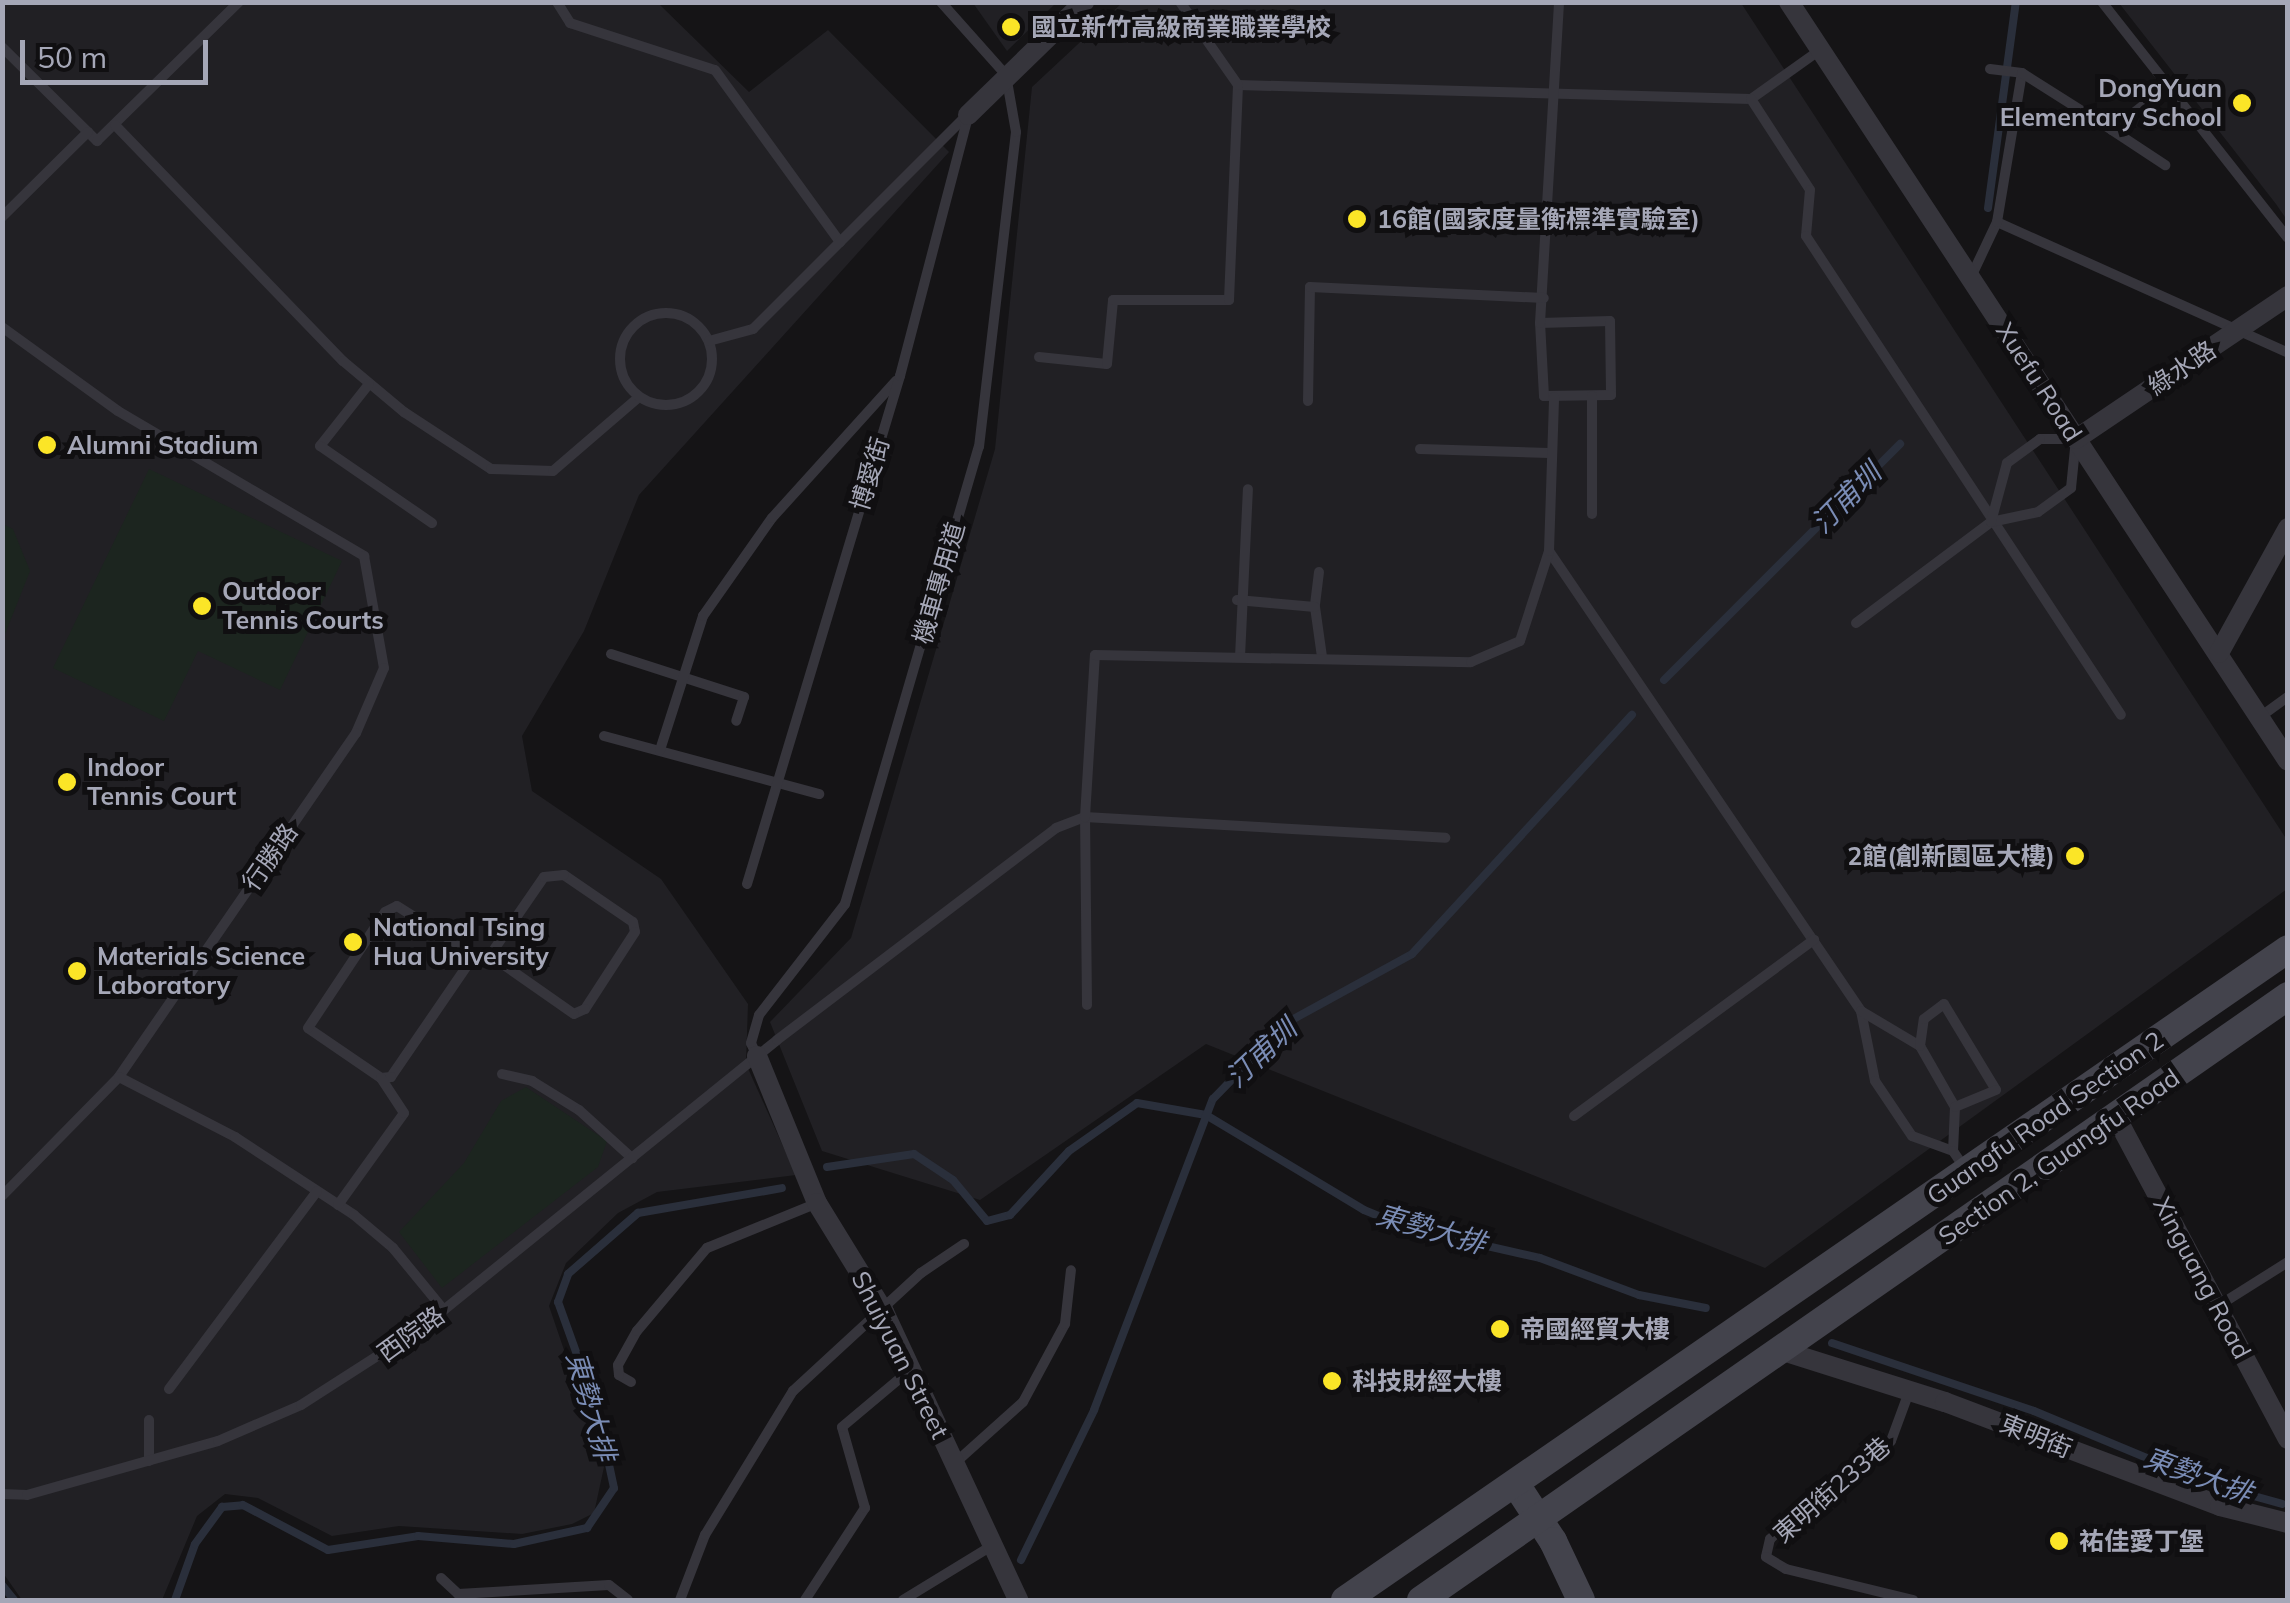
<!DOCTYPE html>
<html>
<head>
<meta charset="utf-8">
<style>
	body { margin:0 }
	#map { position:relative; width:2290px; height:1603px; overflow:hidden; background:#151416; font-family:Mulish,"Noto Sans TC",sans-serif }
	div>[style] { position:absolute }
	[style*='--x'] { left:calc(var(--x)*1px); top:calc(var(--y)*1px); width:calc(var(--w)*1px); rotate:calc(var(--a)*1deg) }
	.built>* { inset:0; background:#212024 }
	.green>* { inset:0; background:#1c251f }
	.stream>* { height:8px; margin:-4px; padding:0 4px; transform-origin:4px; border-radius:4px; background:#2a2f3b }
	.lane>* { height:10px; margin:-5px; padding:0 5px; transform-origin:5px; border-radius:5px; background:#36353c }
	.lane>.ring { margin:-5px; padding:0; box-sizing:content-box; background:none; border:10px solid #36353c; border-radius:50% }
	.street>* { height:20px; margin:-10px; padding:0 10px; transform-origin:10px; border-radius:10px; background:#36353c }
	.secondary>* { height:28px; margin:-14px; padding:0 14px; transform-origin:14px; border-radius:14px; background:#43434c }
	.dots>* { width:28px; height:28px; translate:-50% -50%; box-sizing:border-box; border:5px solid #100f11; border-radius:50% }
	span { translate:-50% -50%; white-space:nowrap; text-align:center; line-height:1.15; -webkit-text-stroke:10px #100f11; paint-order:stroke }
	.poi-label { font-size:25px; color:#a5a7b7; font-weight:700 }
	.left { translate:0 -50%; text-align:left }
	.right { translate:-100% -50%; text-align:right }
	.street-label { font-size:25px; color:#a5a7b7 }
	.water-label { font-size:28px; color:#7a8cb5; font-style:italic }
	.frame { position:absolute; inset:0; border:5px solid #a5a7b7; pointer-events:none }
	.scale { position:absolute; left:20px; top:40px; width:188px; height:45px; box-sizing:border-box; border:5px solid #a5a7b7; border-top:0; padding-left:12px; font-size:30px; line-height:35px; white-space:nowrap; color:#a5a7b7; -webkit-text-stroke:8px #100f11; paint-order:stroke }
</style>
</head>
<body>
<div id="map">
	<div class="built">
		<div style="clip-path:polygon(2px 3px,658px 3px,749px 92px,828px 30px,949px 152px,639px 495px,584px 631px,522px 736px,532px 791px,661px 879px,748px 1004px,746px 1064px,796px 1175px,657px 1192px,618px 1213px,566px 1263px,549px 1306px,604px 1467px,594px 1513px,572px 1524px,522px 1534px,399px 1526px,332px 1536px,258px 1498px,225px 1494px,197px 1516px,162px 1600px,22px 1600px,3px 1573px)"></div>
		<div style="clip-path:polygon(973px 3px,1056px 3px,1007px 51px)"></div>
		<div style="clip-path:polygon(1122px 3px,1741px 3px,2287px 840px,2287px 889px,1765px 1268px,1206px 1044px,980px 1200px,822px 1151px,770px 1022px,851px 938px,995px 449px,1032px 87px)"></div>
		<div style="clip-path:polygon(2119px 3px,2287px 3px,2287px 220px,2276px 204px)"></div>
	</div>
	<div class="green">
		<div style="clip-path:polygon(149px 469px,342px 561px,280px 690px,198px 651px,164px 721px,53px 668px)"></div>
		<div style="clip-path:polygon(3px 524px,13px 529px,30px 571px,3px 639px)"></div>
		<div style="clip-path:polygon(526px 1087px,607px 1141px,598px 1167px,442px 1288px,399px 1232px,464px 1163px,501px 1101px)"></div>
	</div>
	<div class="stream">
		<div style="--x:1988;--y:208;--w:208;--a:-82.3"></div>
		<div style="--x:1664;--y:680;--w:334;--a:-45"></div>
		<div style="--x:827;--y:1167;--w:88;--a:-8.5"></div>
		<div style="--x:914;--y:1154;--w:47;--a:33.7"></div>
		<div style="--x:953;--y:1180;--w:53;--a:50.3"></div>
		<div style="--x:987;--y:1221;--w:24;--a:-15"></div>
		<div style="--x:1010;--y:1215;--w:87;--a:-47.3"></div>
		<div style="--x:1069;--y:1151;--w:83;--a:-35.2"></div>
		<div style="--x:1137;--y:1103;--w:70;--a:9.9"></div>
		<div style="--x:1206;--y:1115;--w:184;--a:31"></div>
		<div style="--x:1364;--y:1210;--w:48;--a:22.2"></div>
		<div style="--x:1408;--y:1228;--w:135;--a:12.8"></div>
		<div style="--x:1540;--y:1258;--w:106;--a:20.5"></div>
		<div style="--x:1639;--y:1295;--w:68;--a:11"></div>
		<div style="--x:1832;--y:1343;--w:213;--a:18.6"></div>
		<div style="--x:2034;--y:1411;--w:187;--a:22.6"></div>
		<div style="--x:2207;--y:1483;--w:78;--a:15.6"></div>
		<div style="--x:1021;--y:1560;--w:167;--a:-64"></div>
		<div style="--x:1094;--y:1410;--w:333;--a:-69.1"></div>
		<div style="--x:1213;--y:1099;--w:107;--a:-45.8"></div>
		<div style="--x:1288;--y:1022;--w:141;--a:-28.7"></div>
		<div style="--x:1412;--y:954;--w:325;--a:-47.4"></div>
		<div style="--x:2;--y:1585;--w:19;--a:51"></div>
		<div style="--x:175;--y:1600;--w:59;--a:-70.3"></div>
		<div style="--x:195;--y:1544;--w:46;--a:-53.9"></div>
		<div style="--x:222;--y:1507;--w:21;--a:-5"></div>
		<div style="--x:243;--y:1505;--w:96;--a:27.9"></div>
		<div style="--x:328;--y:1550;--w:91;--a:-8.8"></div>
		<div style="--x:418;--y:1536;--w:96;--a:4.8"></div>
		<div style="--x:514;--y:1544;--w:75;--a:-12.4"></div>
		<div style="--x:587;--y:1528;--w:48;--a:-56"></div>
		<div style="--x:614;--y:1488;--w:77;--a:-102"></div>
		<div style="--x:598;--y:1413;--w:118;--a:-109.8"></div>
		<div style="--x:558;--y:1302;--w:30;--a:-70"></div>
		<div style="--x:568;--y:1274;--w:93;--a:-41.1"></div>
		<div style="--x:638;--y:1213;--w:146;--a:-9.8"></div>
	</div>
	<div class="lane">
		<div style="--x:557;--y:2;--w:25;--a:58"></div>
		<div style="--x:570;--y:23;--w:152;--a:18"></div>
		<div style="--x:715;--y:70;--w:213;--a:54"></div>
		<div style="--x:2102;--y:2;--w:300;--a:51.8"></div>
		<div style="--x:2;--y:47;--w:134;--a:44.7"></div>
		<div style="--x:97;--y:141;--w:199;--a:-44.4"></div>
		<div style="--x:1990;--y:69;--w:32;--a:7"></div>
		<div style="--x:1238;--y:85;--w:513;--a:1.56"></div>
		<div style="--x:1751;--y:99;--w:85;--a:-35.4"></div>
		<div style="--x:1751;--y:99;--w:108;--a:57"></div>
		<div style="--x:1810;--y:190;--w:46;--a:95"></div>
		<div style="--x:1806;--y:236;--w:573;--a:56.67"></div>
		<div style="--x:115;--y:125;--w:328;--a:46"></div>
		<div style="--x:343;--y:361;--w:80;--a:39.9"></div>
		<div style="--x:404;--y:412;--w:104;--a:33.2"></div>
		<div style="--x:491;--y:469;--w:62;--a:1.8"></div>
		<div style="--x:553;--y:471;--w:113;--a:-40.7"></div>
		<div style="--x:2112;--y:130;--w:64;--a:33.4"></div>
		<div style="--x:2;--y:217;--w:121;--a:-44.7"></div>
		<div style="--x:1997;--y:222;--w:319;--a:24.2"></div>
		<div style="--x:1971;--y:277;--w:61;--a:-64.7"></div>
		<div style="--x:1997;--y:222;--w:151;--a:-80.5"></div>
		<div style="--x:2022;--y:73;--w:107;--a:32.3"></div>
		<div style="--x:2112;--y:130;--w:71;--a:-38.2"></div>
		<div class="ring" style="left:620px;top:313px;width:82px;height:82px"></div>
		<div style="--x:1540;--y:323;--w:70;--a:-1.6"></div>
		<div style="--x:1610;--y:321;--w:74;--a:89.2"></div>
		<div style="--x:1611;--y:395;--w:67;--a:179.1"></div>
		<div style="--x:1544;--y:396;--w:73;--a:-93.1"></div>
		<div style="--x:1540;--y:323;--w:322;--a:-86.6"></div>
		<div style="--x:2;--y:327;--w:143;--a:35.9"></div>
		<div style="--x:118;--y:411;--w:286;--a:30.5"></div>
		<div style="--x:364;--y:556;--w:114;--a:79.9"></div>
		<div style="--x:384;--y:668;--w:71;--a:113.3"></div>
		<div style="--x:356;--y:733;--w:418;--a:124.6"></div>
		<div style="--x:119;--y:1077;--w:167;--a:134.5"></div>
		<div style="--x:709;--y:341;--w:46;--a:-15.3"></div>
		<div style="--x:753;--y:329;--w:303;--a:-45"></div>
		<div style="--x:1039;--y:357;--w:68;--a:5.9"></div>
		<div style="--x:1107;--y:364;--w:64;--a:-84.6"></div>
		<div style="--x:1113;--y:300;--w:116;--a:0"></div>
		<div style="--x:1229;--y:300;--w:215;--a:-87.6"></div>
		<div style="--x:1238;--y:85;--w:101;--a:-124.9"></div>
		<div style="--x:369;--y:384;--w:79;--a:128.3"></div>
		<div style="--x:320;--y:446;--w:136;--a:34.5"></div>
		<div style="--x:1308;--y:401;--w:114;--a:-89"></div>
		<div style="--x:1310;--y:287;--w:234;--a:2.7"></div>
		<div style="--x:1420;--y:449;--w:129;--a:1.8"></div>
		<div style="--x:1592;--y:514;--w:118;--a:-90"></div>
		<div style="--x:1549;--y:551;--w:556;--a:55.85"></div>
		<div style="--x:1861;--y:1011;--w:71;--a:78.7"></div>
		<div style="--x:1875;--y:1081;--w:66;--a:56.1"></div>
		<div style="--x:1912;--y:1136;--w:44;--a:20.1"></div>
		<div style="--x:1319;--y:572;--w:35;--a:97"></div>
		<div style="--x:1315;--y:607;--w:50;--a:82"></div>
		<div style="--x:1237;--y:600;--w:78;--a:5.1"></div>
		<div style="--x:1856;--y:623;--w:169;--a:-36.8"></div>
		<div style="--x:1991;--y:522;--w:48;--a:-12"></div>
		<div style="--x:2038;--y:512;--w:41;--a:-36"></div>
		<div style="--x:2071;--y:488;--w:49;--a:-84.2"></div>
		<div style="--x:2076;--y:439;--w:36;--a:180"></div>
		<div style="--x:2040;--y:439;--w:41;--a:144"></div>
		<div style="--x:2007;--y:463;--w:61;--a:105.2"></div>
		<div style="--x:611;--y:654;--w:140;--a:17.9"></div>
		<div style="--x:744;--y:697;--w:25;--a:108"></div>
		<div style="--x:1240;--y:657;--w:168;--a:-87.3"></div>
		<div style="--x:2260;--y:717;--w:34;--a:-36"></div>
		<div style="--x:604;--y:736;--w:223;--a:15.1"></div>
		<div style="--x:660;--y:750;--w:141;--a:-72.2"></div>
		<div style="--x:703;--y:616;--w:120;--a:-54.9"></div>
		<div style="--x:772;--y:518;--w:185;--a:-47.9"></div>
		<div style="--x:564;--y:875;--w:83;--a:34.3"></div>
		<div style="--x:633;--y:922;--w:10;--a:79"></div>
		<div style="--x:635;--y:932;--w:92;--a:123"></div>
		<div style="--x:585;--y:1009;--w:12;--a:156"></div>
		<div style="--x:574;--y:1014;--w:94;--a:-145"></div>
		<div style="--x:497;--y:960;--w:12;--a:-99"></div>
		<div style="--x:495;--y:948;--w:86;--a:-55.4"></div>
		<div style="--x:544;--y:877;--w:20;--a:-6"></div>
		<div style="--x:747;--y:884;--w:531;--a:-73.24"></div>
		<div style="--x:900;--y:376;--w:269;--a:-75.3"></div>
		<div style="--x:397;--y:906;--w:83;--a:32.2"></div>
		<div style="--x:467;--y:950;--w:11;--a:68"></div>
		<div style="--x:471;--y:960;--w:142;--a:124.4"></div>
		<div style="--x:391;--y:1077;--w:10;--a:174"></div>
		<div style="--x:381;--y:1078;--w:88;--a:-145.6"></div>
		<div style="--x:308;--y:1028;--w:139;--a:-56.4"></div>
		<div style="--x:385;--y:912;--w:13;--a:-27"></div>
		<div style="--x:1087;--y:1005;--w:188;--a:-90.6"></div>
		<div style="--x:1085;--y:817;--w:361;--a:3.3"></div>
		<div style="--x:1861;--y:1011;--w:69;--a:30.7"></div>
		<div style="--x:1920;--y:1046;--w:70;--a:60.2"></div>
		<div style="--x:1955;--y:1107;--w:44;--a:92.6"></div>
		<div style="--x:1953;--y:1151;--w:22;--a:56"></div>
		<div style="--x:1920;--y:1046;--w:27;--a:-82"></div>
		<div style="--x:1924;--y:1019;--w:25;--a:-37"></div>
		<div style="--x:1944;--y:1004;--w:100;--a:58.8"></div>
		<div style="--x:1996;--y:1090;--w:44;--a:157.5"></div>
		<div style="--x:757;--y:1056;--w:14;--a:-115"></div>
		<div style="--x:751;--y:1043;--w:29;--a:-74"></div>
		<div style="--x:759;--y:1015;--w:140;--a:-52.2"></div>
		<div style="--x:845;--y:904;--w:476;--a:-73.7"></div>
		<div style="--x:979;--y:447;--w:317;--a:-83.3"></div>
		<div style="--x:1016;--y:132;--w:58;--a:-100"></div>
		<div style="--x:1006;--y:75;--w:98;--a:-131.7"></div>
		<div style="--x:502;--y:1074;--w:31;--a:13"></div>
		<div style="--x:532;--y:1081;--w:55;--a:31.7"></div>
		<div style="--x:579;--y:1110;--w:72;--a:42.2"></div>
		<div style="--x:119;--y:1077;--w:131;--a:27.3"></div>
		<div style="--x:235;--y:1137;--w:142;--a:33.2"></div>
		<div style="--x:354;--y:1215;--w:51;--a:40.2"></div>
		<div style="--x:393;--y:1248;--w:80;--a:50.6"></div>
		<div style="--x:1574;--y:1116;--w:298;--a:-36.3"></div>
		<div style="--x:338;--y:1205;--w:113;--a:-54.3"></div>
		<div style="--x:404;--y:1113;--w:42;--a:-123.3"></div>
		<div style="--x:2218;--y:1306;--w:83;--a:-32.2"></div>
		<div style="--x:631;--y:1382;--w:14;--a:-150"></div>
		<div style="--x:619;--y:1375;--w:10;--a:-96"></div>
		<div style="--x:618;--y:1365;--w:39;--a:-61"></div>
		<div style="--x:637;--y:1331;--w:109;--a:-49.9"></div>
		<div style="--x:707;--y:1248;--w:119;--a:-22.2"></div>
		<div style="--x:169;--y:1389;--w:247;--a:-53.2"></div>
		<div style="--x:1909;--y:1392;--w:52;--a:110.2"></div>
		<div style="--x:1891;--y:1441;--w:127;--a:142"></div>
		<div style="--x:1791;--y:1519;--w:29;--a:136"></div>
		<div style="--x:1770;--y:1539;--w:18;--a:103"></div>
		<div style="--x:1766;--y:1557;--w:23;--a:31"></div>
		<div style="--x:1786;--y:1569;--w:131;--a:13.7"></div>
		<div style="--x:149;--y:1420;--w:41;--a:90"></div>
		<div style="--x:955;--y:1463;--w:91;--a:-41.9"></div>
		<div style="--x:1023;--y:1402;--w:89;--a:-61.7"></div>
		<div style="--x:1065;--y:1324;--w:54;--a:-83.7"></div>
		<div style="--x:2;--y:1494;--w:25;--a:2"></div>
		<div style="--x:27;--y:1495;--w:198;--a:-15.8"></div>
		<div style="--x:218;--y:1441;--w:90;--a:-23.4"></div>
		<div style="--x:301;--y:1405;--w:146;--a:-32.7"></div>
		<div style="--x:424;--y:1326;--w:454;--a:-39"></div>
		<div style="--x:777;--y:1040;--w:350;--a:-37.2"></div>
		<div style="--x:1056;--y:828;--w:31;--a:-21"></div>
		<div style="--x:1085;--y:817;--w:162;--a:-86.5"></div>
		<div style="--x:1095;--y:655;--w:376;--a:1.1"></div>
		<div style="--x:1471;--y:662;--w:53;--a:-23.2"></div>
		<div style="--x:1520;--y:641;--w:95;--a:-72.1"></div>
		<div style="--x:1549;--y:551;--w:154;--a:-88.1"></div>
		<div style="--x:441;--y:1578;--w:23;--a:43"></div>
		<div style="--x:458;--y:1594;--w:151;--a:-3.4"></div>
		<div style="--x:609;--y:1585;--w:24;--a:38"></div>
		<div style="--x:680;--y:1600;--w:70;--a:-69"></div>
		<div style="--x:705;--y:1535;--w:169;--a:-58.6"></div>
		<div style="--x:793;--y:1391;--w:174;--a:-42.7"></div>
		<div style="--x:921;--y:1273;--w:52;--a:-34"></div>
		<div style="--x:805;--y:1600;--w:110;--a:-56.9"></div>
		<div style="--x:865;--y:1508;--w:84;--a:-105.9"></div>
		<div style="--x:842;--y:1427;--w:89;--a:-40"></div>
		<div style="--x:903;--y:1600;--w:105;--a:-31.4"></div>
	</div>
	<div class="street">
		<div style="--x:1789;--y:2;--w:908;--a:56.68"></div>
		<div style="--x:968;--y:115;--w:162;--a:-44.2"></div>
		<div style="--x:2076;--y:439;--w:256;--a:-34"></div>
		<div style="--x:2219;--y:653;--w:143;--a:-61.1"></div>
		<div style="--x:757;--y:1056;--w:159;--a:67.8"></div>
		<div style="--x:817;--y:1203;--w:128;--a:58.4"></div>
		<div style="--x:884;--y:1312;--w:318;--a:65"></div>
		<div style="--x:2116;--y:1117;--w:365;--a:61.9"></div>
		<div style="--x:1783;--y:1351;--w:170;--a:17.5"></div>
		<div style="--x:1945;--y:1402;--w:294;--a:20.7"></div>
		<div style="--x:2220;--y:1506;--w:70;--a:14"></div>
	</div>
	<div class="secondary">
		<div style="--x:1517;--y:1486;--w:66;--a:56.8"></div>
		<div style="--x:1553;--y:1541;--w:65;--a:64.6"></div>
		<div style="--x:1345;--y:1600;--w:1146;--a:-34.62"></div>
		<div style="--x:1421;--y:1600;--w:1057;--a:-34.86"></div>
	</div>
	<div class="dots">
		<div style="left:1011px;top:27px;background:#fbe527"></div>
		<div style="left:2242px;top:103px;background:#fbe527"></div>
		<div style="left:1357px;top:219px;background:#fbe527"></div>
		<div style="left:47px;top:445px;background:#fbe527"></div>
		<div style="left:202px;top:606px;background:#fbe527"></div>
		<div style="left:67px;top:782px;background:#fbe527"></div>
		<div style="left:2075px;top:856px;background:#fbe527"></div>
		<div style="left:353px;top:942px;background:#fbe527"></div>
		<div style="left:77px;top:971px;background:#fbe527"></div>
		<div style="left:1500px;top:1329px;background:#fbe527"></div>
		<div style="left:1332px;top:1381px;background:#fbe527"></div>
		<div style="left:2059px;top:1541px;background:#fbe527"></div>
	</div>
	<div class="poi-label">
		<span class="left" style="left:1031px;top:27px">國立新竹高級商業職業學校</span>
		<span class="right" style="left:2222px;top:103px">DongYuan<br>Elementary School</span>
		<span class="left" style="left:1377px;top:219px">16館(國家度量衡標準實驗室)</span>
		<span class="left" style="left:67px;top:445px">Alumni Stadium</span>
		<span class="left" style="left:222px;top:606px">Outdoor<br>Tennis Courts</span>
		<span class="left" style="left:87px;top:782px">Indoor<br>Tennis Court</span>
		<span class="right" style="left:2055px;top:856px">2館(創新園區大樓)</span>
		<span class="left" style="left:373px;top:942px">National Tsing<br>Hua University</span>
		<span class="left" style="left:97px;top:971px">Materials Science<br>Laboratory</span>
		<span class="left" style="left:1520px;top:1329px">帝國經貿大樓</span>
		<span class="left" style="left:1352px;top:1381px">科技財經大樓</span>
		<span class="left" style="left:2079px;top:1541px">祐佳愛丁堡</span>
	</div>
	<div class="street-label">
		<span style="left:2182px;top:368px;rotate:-34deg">綠水路</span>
		<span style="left:2039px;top:382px;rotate:57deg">Xuefu Road</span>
		<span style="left:870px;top:474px;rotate:-73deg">博愛街</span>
		<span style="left:939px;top:583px;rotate:-74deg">機車專用道</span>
		<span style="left:270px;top:857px;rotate:-55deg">行勝路</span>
		<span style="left:2045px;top:1118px;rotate:-35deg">Guangfu Road Section 2</span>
		<span style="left:2059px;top:1157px;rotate:-35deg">Section 2, Guangfu Road</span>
		<span style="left:2202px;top:1278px;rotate:62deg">Xinguang Road</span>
		<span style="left:411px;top:1334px;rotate:-36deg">西院路</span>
		<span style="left:900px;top:1355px;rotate:63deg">Shuiyuan Street</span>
		<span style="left:2036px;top:1436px;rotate:22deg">東明街</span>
		<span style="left:1832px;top:1490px;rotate:-41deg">東明街233巷</span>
	</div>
	<div class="water-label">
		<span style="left:1846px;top:498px;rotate:-45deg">汀甫圳</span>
		<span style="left:1261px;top:1053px;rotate:-43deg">汀甫圳</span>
		<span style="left:1431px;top:1229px;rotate:16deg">東勢大排</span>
		<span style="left:591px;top:1406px;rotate:74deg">東勢大排</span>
		<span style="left:2198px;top:1475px;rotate:20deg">東勢大排</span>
	</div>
	<div class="frame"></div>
	<div class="scale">50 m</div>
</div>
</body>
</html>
